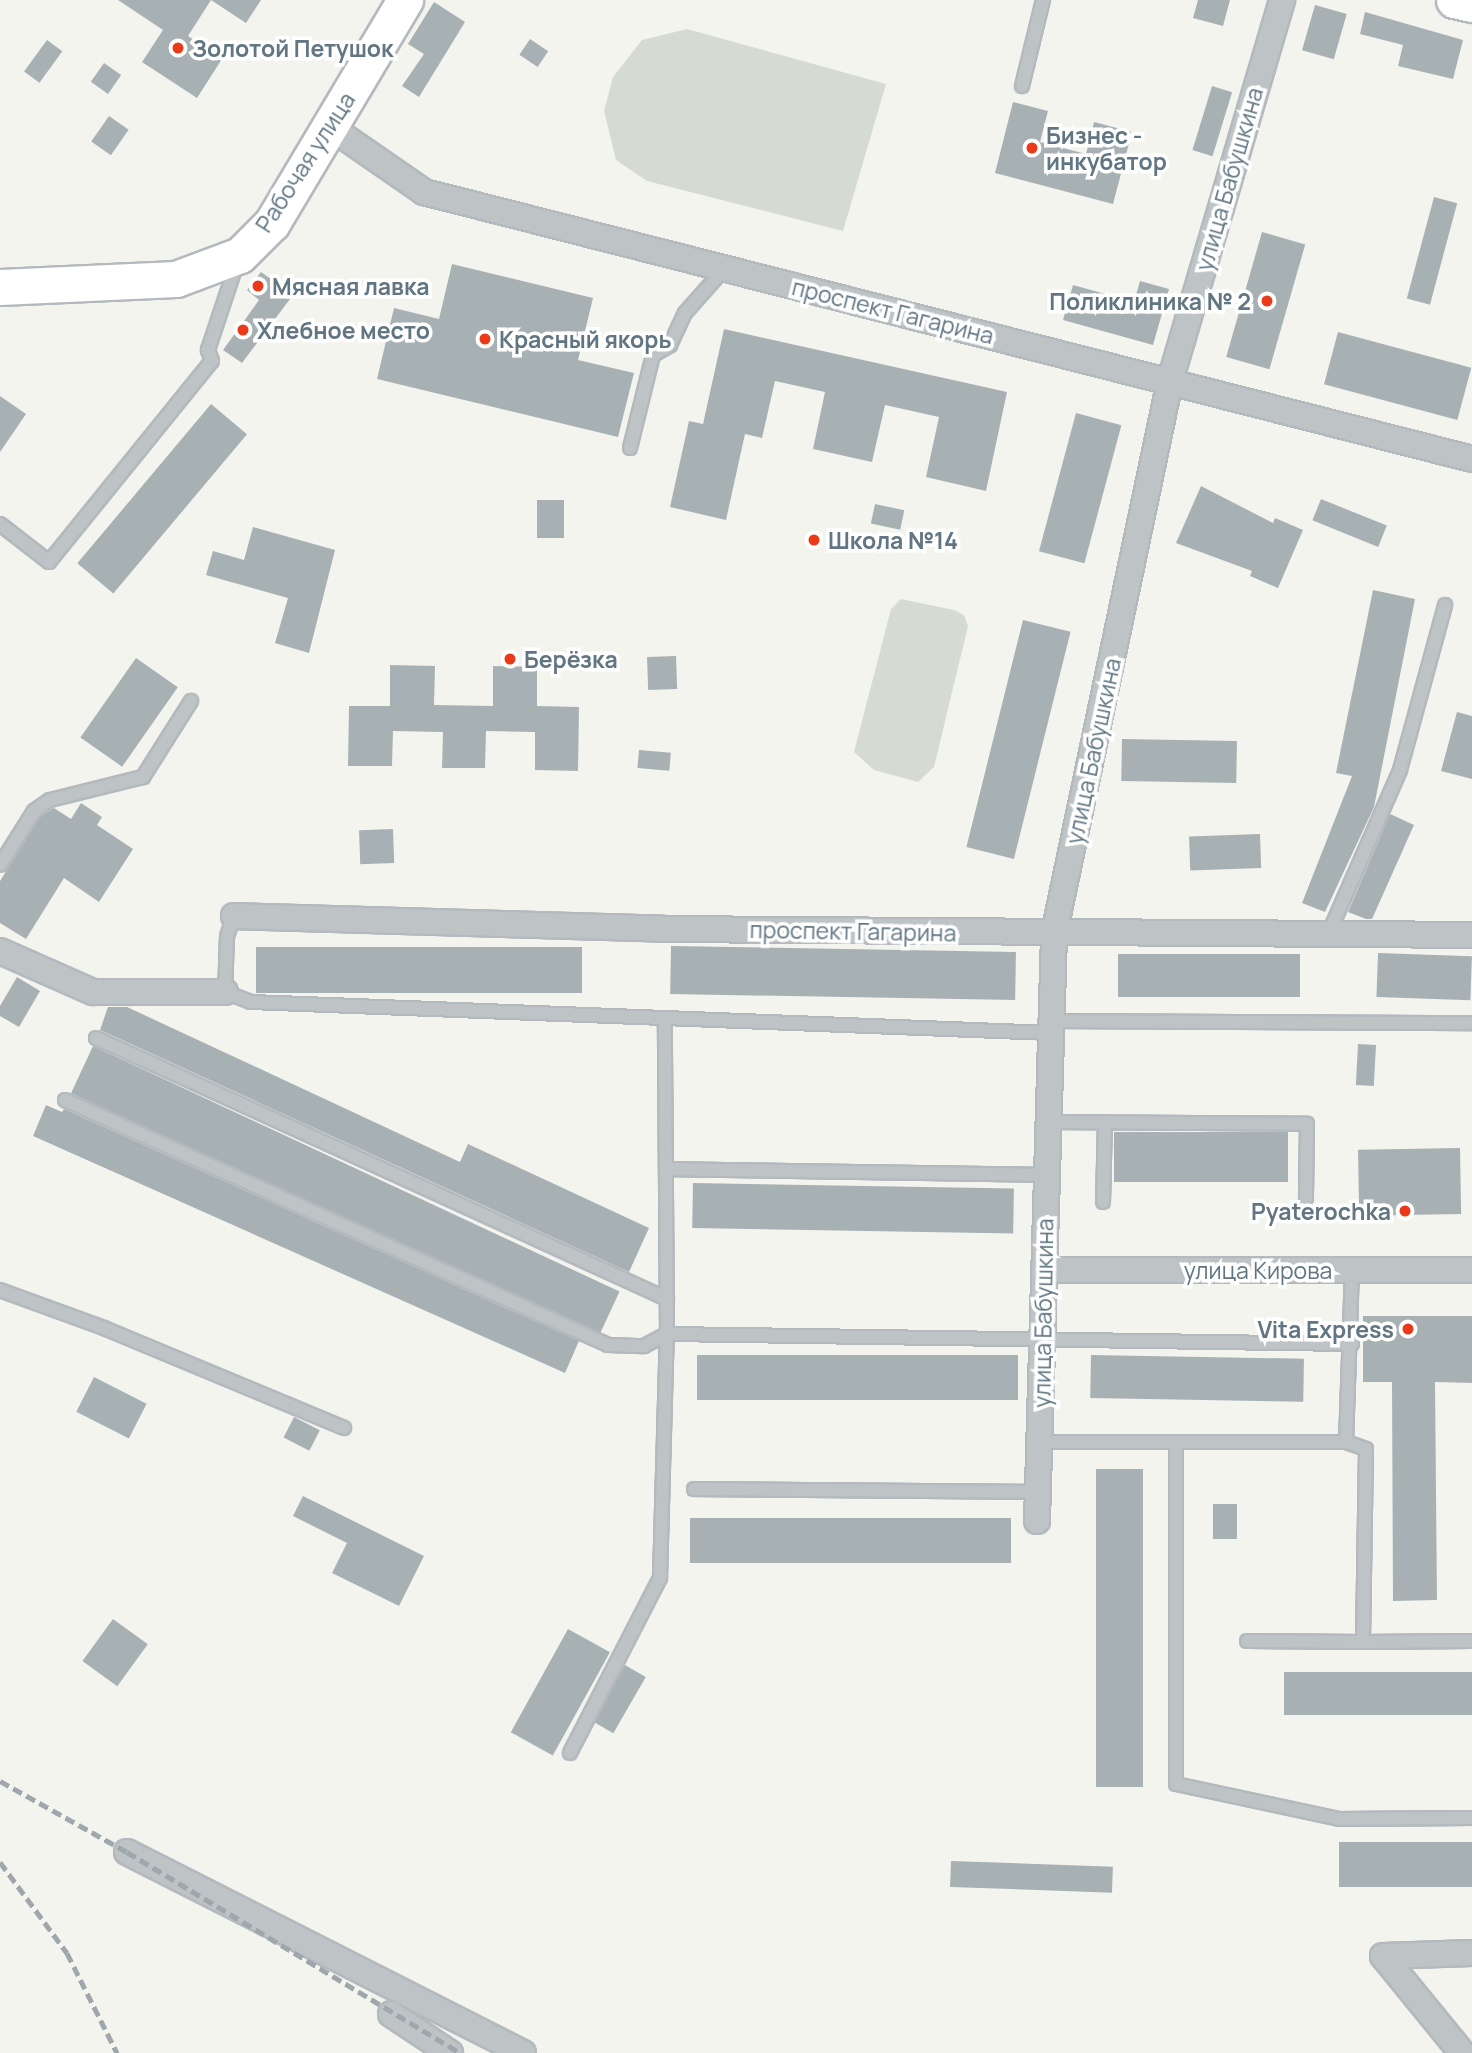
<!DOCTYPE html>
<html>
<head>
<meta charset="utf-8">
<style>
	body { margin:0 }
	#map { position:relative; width:1472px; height:2053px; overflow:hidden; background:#f4f4ef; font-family:Manrope,sans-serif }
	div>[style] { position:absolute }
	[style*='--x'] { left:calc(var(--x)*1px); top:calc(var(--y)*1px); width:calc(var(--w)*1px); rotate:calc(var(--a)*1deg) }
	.green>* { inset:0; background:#d5dbd0 }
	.building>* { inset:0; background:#a7b1b4; transform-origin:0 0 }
	.roads { filter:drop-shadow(2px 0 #b3b9bd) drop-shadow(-2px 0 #b3b9bd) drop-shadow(0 2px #b3b9bd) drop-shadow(0 -2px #b3b9bd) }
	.lane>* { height:12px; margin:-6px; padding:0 6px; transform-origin:6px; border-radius:6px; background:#bec4c6 }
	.street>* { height:24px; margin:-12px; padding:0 12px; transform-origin:12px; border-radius:12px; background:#bec4c6 }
	.secondary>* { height:35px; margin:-17.5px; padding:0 17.5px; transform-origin:17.5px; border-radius:17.5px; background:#fff }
	.rail>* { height:5px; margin-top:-2.5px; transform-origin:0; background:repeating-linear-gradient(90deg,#9fa7ac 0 10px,transparent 0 15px) }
	.dots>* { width:19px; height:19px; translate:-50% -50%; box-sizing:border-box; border:4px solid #fff; border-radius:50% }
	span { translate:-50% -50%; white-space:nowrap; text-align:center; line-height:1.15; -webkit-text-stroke:7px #fff; paint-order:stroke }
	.poi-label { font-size:23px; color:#617682; font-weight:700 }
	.left { translate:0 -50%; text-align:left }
	.right { translate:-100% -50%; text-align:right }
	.street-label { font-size:23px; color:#617682 }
</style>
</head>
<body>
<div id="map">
	<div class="green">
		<div style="clip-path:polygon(687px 29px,886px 84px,843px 231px,647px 181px,616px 160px,604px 111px,613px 77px,642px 40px)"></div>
		<div style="clip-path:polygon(901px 599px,954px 610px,964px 615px,968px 626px,934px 767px,918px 782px,874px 770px,854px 752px,891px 609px)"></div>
	</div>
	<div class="building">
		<div style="clip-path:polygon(118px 0,261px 0,246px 23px,211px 0,188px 36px,222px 59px,197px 98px,142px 62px,163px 30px)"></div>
		<div style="clip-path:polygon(1198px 0,1230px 0,1223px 26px,1193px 18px)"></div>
		<div style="clip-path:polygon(434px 2px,465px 22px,419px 97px,402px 86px,424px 54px,408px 44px)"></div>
		<div style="left:1315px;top:5px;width:33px;height:47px;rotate:16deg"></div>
		<div style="clip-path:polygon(1365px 12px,1463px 40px,1453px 79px,1398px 66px,1403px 45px,1360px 34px)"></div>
		<div style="left:530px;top:39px;width:22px;height:19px;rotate:34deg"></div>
		<div style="left:47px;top:40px;width:19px;height:39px;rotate:36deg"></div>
		<div style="left:104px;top:63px;width:21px;height:23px;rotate:35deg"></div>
		<div style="left:1212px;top:86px;width:21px;height:67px;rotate:17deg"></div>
		<div style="clip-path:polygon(1013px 102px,1048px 111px,1040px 142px,1086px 154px,1094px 122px,1132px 132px,1113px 204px,995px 173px)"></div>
		<div style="left:109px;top:116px;width:24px;height:31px;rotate:35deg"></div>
		<div style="left:1434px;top:197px;width:24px;height:105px;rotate:15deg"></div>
		<div style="left:1262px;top:232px;width:45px;height:130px;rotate:16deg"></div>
		<div style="clip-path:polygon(452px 264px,593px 298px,578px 360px,634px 373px,618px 437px,377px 379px,394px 308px,439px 319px)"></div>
		<div style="clip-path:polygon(261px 272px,293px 295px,242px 363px,223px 350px,259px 300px,247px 290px)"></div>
		<div style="clip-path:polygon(1140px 281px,1169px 289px,1153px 345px,1063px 320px,1073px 285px,1134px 302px)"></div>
		<div style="clip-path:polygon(724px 329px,1007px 392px,986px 491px,926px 477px,939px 417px,885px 405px,872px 462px,813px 449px,825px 392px,775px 381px,762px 438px,745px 434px,726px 520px,670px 507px,689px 421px,703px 424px)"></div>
		<div style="left:1338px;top:332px;width:138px;height:54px;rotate:15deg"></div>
		<div style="clip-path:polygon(0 396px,26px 414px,0 452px)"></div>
		<div style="left:211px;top:404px;width:47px;height:208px;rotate:40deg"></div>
		<div style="left:1076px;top:413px;width:47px;height:143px;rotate:15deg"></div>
		<div style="clip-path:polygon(1201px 486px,1273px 523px,1275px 518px,1303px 530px,1278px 588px,1250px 576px,1252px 571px,1176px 543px)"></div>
		<div style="left:1321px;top:499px;width:71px;height:23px;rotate:22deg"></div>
		<div style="left:537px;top:500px;width:27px;height:38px"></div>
		<div style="left:875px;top:504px;width:30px;height:20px;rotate:12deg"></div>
		<div style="clip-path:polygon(253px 527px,335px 550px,309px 653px,275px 643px,288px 598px,206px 575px,213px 551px,244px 560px)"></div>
		<div style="clip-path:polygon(1373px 590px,1415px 599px,1374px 807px,1325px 912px,1302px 903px,1352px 776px,1336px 773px)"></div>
		<div style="left:1023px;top:620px;width:49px;height:234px;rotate:14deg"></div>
		<div style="left:676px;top:656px;width:33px;height:29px;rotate:88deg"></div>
		<div style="left:136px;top:658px;width:51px;height:97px;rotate:35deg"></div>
		<div style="clip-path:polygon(390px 665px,435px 666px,434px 705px,493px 706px,493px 666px,537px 667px,537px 706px,579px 707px,578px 771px,535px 770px,535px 732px,486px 731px,485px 768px,442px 768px,443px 732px,393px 731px,392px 766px,348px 766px,349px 706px,390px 706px)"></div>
		<div style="clip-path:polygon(1457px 712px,1472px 716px,1472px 779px,1441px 771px)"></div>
		<div style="left:1122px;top:739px;width:115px;height:42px;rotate:1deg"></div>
		<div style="left:639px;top:750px;width:32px;height:18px;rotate:5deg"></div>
		<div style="clip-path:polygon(81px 803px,102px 817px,97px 825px,133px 849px,99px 902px,64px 878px,26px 939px,0 923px,0 881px,40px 817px,54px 808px,71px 819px)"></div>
		<div style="clip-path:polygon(1390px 814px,1414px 825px,1372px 919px,1366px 919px,1348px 912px)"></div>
		<div style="left:393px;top:829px;width:34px;height:34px;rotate:88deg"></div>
		<div style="left:1260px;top:834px;width:34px;height:71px;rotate:88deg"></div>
		<div style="left:671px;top:946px;width:345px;height:48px;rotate:1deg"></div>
		<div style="left:256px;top:947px;width:326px;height:46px"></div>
		<div style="left:1378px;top:953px;width:94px;height:44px;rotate:2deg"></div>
		<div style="left:1118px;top:954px;width:182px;height:43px"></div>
		<div style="clip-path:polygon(17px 977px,40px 991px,19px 1027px,0 1016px,0 1006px)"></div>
		<div style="clip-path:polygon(108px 1007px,127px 1007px,460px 1162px,468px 1144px,649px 1228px,629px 1272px,100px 1030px)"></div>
		<div style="left:1358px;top:1044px;width:18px;height:41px;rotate:3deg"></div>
		<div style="left:93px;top:1046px;width:581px;height:52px;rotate:25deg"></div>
		<div style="clip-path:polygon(46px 1105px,62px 1112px,64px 1109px,579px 1341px,565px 1373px,33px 1136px)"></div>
		<div style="left:1114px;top:1132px;width:174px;height:50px"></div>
		<div style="left:1460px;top:1148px;width:66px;height:102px;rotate:89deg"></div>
		<div style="left:693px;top:1183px;width:321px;height:45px;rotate:1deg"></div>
		<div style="clip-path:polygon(1363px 1316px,1472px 1316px,1472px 1383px,1435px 1382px,1437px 1600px,1393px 1601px,1392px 1382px,1363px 1382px)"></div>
		<div style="left:697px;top:1355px;width:321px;height:45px"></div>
		<div style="left:1091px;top:1355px;width:213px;height:43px;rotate:1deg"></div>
		<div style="left:94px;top:1377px;width:59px;height:39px;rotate:27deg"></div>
		<div style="left:294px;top:1417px;width:29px;height:23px;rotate:27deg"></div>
		<div style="left:1096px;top:1469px;width:47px;height:318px"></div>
		<div style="clip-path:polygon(303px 1496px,424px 1556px,399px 1606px,332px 1573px,347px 1543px,293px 1516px)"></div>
		<div style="left:1213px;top:1504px;width:24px;height:35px"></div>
		<div style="left:690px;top:1518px;width:321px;height:45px"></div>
		<div style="left:113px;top:1619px;width:43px;height:52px;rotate:36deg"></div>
		<div style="left:568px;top:1629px;width:48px;height:118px;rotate:29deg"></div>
		<div style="left:625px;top:1665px;width:24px;height:65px;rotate:30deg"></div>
		<div style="left:1472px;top:1672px;width:43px;height:188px;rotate:90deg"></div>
		<div style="left:1472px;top:1842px;width:45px;height:133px;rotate:90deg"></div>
		<div style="left:951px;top:1861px;width:162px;height:26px;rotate:2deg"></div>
	</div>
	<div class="roads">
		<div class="lane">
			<div style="--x:1022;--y:86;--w:89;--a:-76.3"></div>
			<div style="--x:630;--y:448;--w:96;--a:-76.1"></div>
			<div style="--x:653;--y:355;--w:20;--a:-30"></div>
			<div style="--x:670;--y:345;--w:35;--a:-65"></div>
			<div style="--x:685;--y:313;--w:60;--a:-48.4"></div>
			<div style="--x:0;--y:524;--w:62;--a:37.8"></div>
			<div style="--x:49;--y:562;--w:259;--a:-51"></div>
			<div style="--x:212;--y:361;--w:12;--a:-110"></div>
			<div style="--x:208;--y:350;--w:95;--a:-71.6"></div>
			<div style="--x:0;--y:865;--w:64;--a:-57.8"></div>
			<div style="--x:34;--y:811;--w:19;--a:-35"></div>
			<div style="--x:50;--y:800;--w:96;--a:-13.9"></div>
			<div style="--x:143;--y:777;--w:90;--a:-57.7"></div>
			<div style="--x:234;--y:916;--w:21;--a:109"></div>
			<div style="--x:227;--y:936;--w:56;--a:92"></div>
			<div style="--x:225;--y:992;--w:28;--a:21"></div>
			<div style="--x:251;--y:1002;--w:799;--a:2.22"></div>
			<div style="--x:1328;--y:935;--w:180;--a:-66.4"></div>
			<div style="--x:1400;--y:770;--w:171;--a:-74.7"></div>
			<div style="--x:1050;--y:1021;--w:422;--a:0.3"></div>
			<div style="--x:96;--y:1038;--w:628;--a:24.56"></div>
			<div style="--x:65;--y:1100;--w:596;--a:24.28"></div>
			<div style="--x:608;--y:1345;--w:36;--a:2"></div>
			<div style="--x:644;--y:1346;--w:26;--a:-28"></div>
			<div style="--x:667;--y:1334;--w:685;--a:0.84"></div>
			<div style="--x:1047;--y:1122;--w:260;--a:0.4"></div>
			<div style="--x:1307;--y:1124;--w:75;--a:90.8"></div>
			<div style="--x:666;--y:1169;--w:381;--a:0.9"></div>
			<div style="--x:1103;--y:1202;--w:80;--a:-88.6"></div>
			<div style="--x:0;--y:1290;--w:111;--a:20.1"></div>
			<div style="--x:104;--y:1328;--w:260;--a:22.6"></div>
			<div style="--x:1040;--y:1442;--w:306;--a:0"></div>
			<div style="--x:1346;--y:1442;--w:172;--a:-88"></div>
			<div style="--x:1346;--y:1442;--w:21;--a:19"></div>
			<div style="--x:1366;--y:1449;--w:193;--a:90.9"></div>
			<div style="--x:1363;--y:1642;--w:109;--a:-0.5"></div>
			<div style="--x:1176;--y:1445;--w:339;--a:90"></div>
			<div style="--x:1176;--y:1784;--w:167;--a:12.1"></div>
			<div style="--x:1339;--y:1819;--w:133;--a:-0.4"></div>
			<div style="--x:694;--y:1489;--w:344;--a:0.5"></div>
			<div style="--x:1247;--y:1641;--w:116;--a:0.5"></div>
			<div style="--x:570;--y:1753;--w:197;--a:-62.8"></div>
			<div style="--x:660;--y:1578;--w:244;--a:-88.4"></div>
			<div style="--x:667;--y:1334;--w:316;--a:-90.4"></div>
		</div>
		<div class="street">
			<div style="--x:330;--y:127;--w:114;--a:34.7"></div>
			<div style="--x:424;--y:192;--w:1081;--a:14.29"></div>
			<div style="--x:234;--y:916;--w:428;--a:1.7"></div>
			<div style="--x:662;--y:929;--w:810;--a:0.42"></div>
			<div style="--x:0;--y:951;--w:102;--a:23.8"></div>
			<div style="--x:93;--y:992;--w:132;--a:0"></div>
			<div style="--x:1045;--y:1270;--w:427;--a:0"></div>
			<div style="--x:1037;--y:1521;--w:587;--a:-88.34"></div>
			<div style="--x:1054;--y:934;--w:565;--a:-78.15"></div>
			<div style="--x:1170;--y:381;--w:397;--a:-73.6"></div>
			<div style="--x:127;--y:1852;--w:444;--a:26.9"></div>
			<div style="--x:1383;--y:1956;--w:125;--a:50.8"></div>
			<div style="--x:1383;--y:1956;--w:89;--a:-1.9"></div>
			<div style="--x:391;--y:2014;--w:71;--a:33.5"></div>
		</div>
		<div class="secondary">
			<div style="--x:1454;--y:0;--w:18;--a:13"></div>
			<div style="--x:0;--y:287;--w:176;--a:-2.6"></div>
			<div style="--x:176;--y:279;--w:68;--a:-20.6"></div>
			<div style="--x:240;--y:255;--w:45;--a:-45"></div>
			<div style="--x:272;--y:223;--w:260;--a:-59.2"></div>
		</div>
	</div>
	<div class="rail">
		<div style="--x:0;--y:1781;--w:145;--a:29.2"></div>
		<div style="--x:127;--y:1852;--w:389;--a:31.1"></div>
		<div style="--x:0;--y:1862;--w:113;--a:53.6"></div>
		<div style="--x:67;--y:1953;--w:112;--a:63.4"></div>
	</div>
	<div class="dots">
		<div style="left:178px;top:48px;background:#ea3a19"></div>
		<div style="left:1032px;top:148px;background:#ea3a19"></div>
		<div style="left:258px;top:286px;background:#ea3a19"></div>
		<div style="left:1267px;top:301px;background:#ea3a19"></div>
		<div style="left:243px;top:330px;background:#ea3a19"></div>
		<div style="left:485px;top:339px;background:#ea3a19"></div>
		<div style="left:814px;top:540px;background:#ea3a19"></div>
		<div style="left:510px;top:659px;background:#ea3a19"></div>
		<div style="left:1405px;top:1211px;background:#ea3a19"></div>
		<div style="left:1408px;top:1329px;background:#ea3a19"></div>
	</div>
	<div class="poi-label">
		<span class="left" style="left:192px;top:48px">Золотой Петушок</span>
		<span class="left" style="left:1046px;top:148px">Бизнес -<br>инкубатор</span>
		<span class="left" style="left:272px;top:286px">Мясная лавка</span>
		<span class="right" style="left:1251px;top:301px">Поликлиника № 2</span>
		<span class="left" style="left:257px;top:330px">Хлебное место</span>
		<span class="left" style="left:499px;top:339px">Красный якорь</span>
		<span class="left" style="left:828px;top:540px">Школа №14</span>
		<span class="left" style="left:524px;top:659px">Берёзка</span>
		<span class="right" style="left:1391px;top:1211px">Pyaterochka</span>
		<span class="right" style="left:1394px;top:1329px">Vita Express</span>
	</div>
	<div class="street-label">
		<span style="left:305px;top:162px;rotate:-57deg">Рабочая улица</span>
		<span style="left:1229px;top:179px;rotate:-74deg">улица Бабушкина</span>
		<span style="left:893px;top:311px;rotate:14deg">проспект Гагарина</span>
		<span style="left:1093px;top:751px;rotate:-78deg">улица Бабушкина</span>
		<span style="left:853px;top:931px;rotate:1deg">проспект Гагарина</span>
		<span style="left:1258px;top:1270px">улица Кирова</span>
		<span style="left:1043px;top:1313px;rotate:-89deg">улица Бабушкина</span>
	</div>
</div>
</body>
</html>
